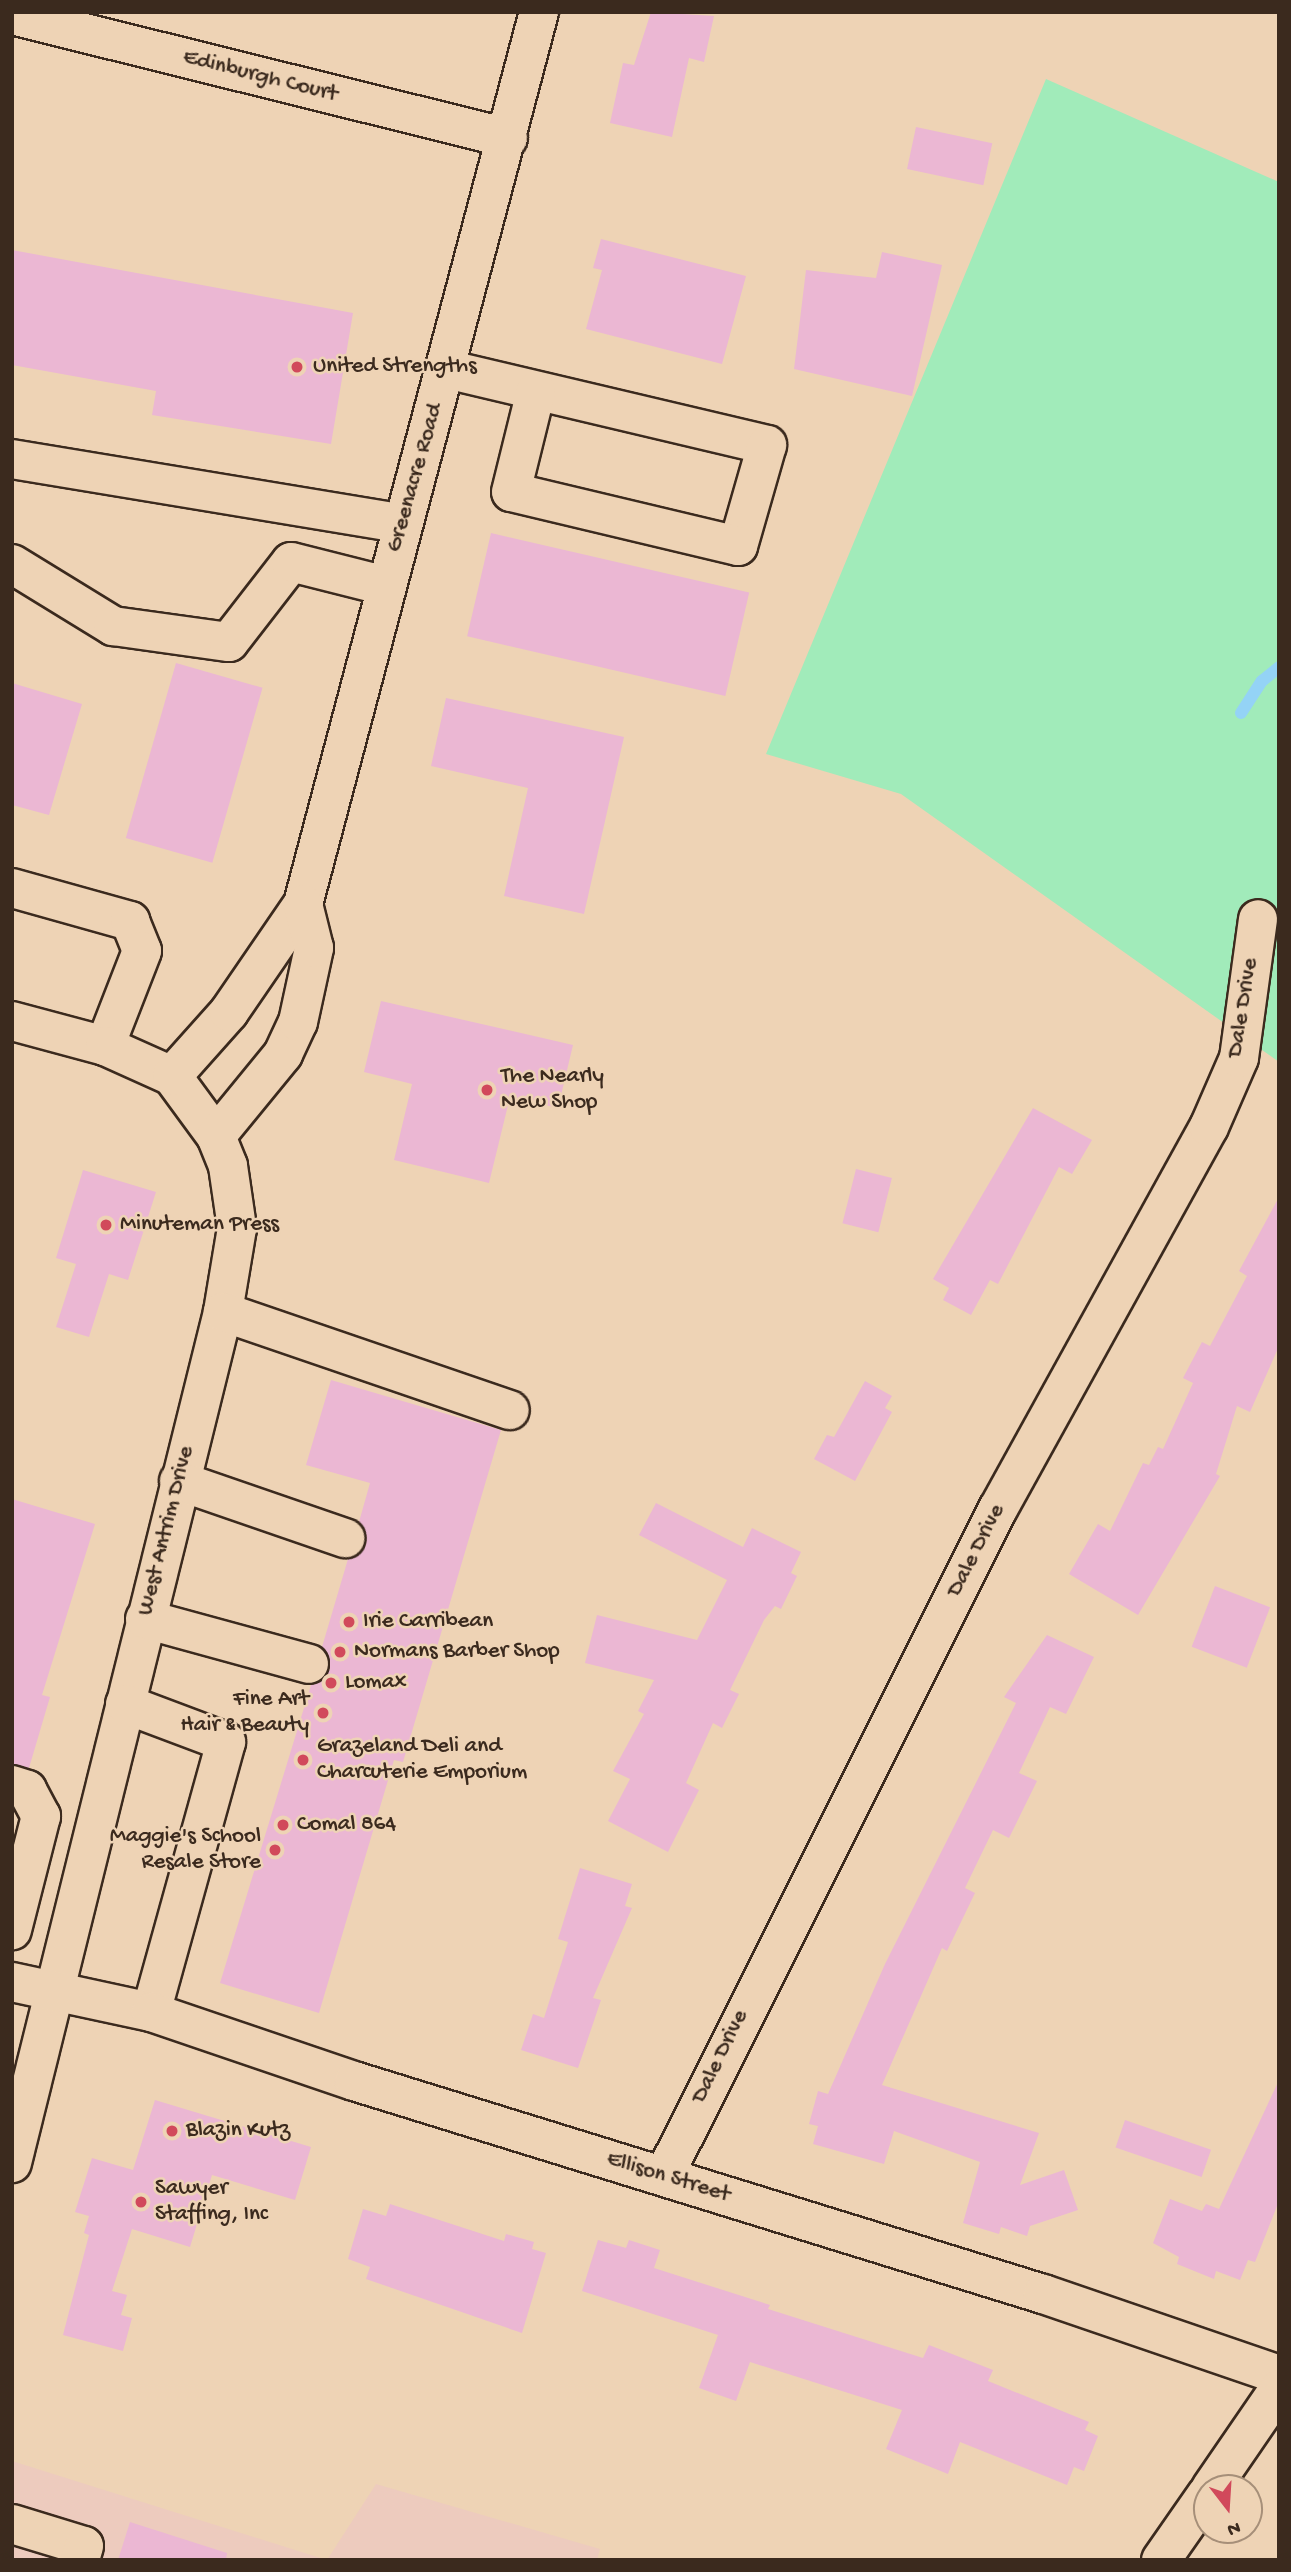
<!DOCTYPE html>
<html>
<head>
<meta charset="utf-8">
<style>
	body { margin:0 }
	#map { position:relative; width:1291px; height:2572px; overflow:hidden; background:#eed3b5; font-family:"Gochi Hand",sans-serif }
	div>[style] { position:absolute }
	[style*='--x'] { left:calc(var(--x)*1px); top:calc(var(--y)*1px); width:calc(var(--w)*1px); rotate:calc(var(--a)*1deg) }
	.built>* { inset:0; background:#edcbbe }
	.green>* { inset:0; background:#a1ebba }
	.stream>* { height:12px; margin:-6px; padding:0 6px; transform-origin:6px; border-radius:6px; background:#94d3f6 }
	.building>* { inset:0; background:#ebb7d3; transform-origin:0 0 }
	.roads { filter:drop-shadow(2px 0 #3b2a1e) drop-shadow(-2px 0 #3b2a1e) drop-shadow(0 2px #3b2a1e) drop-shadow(0 -2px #3b2a1e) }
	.minor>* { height:38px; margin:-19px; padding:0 19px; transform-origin:19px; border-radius:19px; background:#eed3b5 }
	.dots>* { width:19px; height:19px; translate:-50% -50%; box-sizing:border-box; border:4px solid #eed3b5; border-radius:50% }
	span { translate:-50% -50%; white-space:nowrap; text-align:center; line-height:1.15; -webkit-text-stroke:5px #eed3b5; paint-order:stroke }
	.street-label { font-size:23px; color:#3b2a1e }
	.poi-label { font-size:23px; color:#3b2a1e }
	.left { translate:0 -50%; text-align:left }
	.right { translate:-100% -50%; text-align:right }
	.frame { position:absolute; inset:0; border:14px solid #3b2a1e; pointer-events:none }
	.north { position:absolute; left:1193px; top:2474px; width:70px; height:70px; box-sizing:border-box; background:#eed3b5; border:2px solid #a68f79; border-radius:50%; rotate:163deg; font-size:19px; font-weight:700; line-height:28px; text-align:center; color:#3b2a1e }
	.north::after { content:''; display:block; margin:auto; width:24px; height:32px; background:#d1495b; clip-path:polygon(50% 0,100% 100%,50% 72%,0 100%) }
</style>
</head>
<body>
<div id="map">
	<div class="built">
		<div style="clip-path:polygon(12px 2461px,327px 2560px,12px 2560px)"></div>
		<div style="clip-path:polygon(376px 2484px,600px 2549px,597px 2560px,327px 2560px)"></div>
	</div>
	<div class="green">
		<div style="clip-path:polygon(1046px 79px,1279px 182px,1279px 1062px,901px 794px,766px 754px)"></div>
	</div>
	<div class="stream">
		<div style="--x:1241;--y:713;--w:38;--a:-57"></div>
		<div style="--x:1262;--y:681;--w:22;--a:-39"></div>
	</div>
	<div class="building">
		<div style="clip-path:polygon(651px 12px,714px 16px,704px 62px,689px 58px,672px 137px,610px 123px,623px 63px,634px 65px)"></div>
		<div style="left:916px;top:127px;width:78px;height:43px;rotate:12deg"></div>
		<div style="clip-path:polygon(601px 239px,746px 276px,722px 364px,586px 329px,602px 270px,593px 268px)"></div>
		<div style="clip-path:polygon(12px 250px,353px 313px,331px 444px,152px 415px,156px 391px,12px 365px)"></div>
		<div style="clip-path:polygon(882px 252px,942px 265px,912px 396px,794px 369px,806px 270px,876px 278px)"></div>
		<div style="left:491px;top:533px;width:265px;height:106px;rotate:13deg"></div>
		<div style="left:176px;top:663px;width:90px;height:182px;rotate:16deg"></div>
		<div style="clip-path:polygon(12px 683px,82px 704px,49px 815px,12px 805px)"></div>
		<div style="clip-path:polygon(446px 698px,624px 737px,584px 914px,504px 896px,528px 788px,431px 766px)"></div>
		<div style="clip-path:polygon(381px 1001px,573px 1045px,558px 1108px,510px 1097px,489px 1183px,394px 1160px,412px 1084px,364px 1072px)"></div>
		<div style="clip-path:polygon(1033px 1108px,1092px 1140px,1072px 1174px,1059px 1167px,998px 1284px,990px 1280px,971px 1315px,943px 1300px,949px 1288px,933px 1279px)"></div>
		<div style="left:856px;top:1169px;width:37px;height:56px;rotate:14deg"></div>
		<div style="clip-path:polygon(83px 1170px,156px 1192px,128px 1280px,109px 1274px,89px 1337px,56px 1327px,76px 1264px,56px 1258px)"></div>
		<div style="clip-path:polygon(1279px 1197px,1279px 1346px,1250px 1412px,1237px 1406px,1216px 1474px,1220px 1476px,1138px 1615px,1069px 1574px,1098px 1524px,1110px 1531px,1143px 1463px,1149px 1465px,1158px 1447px,1163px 1449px,1193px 1383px,1183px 1378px,1202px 1342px,1210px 1346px,1247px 1276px,1239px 1271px)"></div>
		<div style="clip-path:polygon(331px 1380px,501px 1430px,403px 1762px,394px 1760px,319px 2013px,220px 1983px,311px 1685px,330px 1670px,322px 1647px,348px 1559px,366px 1544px,359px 1522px,370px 1483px,306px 1465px)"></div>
		<div style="clip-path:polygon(865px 1381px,892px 1396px,885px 1408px,892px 1412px,855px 1481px,814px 1459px,827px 1435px,834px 1437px)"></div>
		<div style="clip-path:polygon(12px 1499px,95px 1524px,42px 1695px,50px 1697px,29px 1768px,12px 1764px)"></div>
		<div style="clip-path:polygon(656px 1503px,743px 1547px,752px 1528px,801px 1552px,791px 1573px,797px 1576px,781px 1609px,775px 1606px,764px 1620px,730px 1690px,739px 1694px,722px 1728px,713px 1723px,686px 1783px,699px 1790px,668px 1852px,608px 1821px,630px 1779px,613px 1771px,644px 1714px,638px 1711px,654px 1680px,585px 1663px,597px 1615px,697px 1640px,727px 1580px,639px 1535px)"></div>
		<div style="left:1215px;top:1586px;width:59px;height:65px;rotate:21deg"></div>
		<div style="clip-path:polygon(1047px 1635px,1094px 1657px,1066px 1714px,1050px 1707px,1019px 1773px,1037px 1781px,1009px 1838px,993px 1830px,965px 1888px,975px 1893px,947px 1951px,942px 1948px,882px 2085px,1039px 2133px,1020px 2185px,1064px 2170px,1078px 2210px,1030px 2226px,1027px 2236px,1001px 2227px,999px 2234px,963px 2223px,980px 2162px,894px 2131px,884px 2164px,813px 2144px,818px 2126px,809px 2124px,818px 2091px,828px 2094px,885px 1964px,1016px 1703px,1004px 1697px)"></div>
		<div style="clip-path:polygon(580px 1868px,632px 1884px,625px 1906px,632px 1908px,593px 1998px,601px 2000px,578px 2068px,521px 2050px,533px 2014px,544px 2018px,568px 1942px,558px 1939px)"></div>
		<div style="clip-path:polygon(1279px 2080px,1279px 2201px,1255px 2262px,1248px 2260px,1240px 2280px,1216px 2271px,1214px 2279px,1177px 2264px,1179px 2257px,1153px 2243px,1170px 2199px,1202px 2211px,1206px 2204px,1219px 2209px)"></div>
		<div style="clip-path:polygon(155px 2100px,311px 2147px,295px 2200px,212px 2175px,190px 2247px,132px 2229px,112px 2291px,127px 2295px,121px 2315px,132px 2318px,123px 2351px,63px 2335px,89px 2235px,84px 2233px,89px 2216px,75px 2212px,92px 2158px,133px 2170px)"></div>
		<div style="left:1125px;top:2120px;width:91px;height:29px;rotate:19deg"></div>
		<div style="clip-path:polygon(390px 2204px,504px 2241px,506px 2234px,534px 2242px,532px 2249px,546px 2253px,522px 2333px,366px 2279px,370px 2267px,348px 2259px,363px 2209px,386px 2216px)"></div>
		<div style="clip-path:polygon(598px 2240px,626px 2248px,629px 2240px,660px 2250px,654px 2268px,770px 2305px,768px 2309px,923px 2358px,929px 2345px,993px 2370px,988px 2381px,1089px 2422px,1085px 2430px,1098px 2436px,1084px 2471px,1074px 2467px,1067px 2485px,960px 2442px,948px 2474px,886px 2449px,902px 2410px,750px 2362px,736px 2401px,699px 2388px,718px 2335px,582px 2291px)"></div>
		<div style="clip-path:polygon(130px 2522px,227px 2553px,226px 2560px,118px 2560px)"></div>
	</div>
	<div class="roads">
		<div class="minor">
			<div style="--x:12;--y:15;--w:511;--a:13.93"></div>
			<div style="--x:446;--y:369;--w:330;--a:13.3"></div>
			<div style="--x:767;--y:445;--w:105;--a:106"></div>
			<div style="--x:738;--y:546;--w:233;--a:-166.6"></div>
			<div style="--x:511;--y:492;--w:104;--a:-76.1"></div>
			<div style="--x:12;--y:459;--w:396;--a:9.4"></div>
			<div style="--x:12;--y:564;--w:119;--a:31.5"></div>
			<div style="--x:113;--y:626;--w:117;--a:7.9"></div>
			<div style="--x:229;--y:642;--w:101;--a:-52.2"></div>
			<div style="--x:291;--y:562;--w:98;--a:14.2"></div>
			<div style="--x:12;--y:888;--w:123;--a:15.6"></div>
			<div style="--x:130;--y:921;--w:32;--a:68"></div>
			<div style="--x:142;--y:951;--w:102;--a:111.3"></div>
			<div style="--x:12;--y:1021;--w:96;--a:15"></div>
			<div style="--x:105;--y:1046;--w:73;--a:24.1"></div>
			<div style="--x:172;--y:1076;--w:74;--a:53.7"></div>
			<div style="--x:216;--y:1136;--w:32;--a:68"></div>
			<div style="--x:228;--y:1166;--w:63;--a:81.7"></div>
			<div style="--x:237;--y:1228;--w:85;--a:99.5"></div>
			<div style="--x:223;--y:1312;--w:877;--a:103.93"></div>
			<div style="--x:172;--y:1076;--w:86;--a:-48.3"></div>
			<div style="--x:229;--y:1012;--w:131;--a:-55.6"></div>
			<div style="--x:303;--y:904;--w:923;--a:-75.18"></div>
			<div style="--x:216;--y:1136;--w:106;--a:-50.7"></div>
			<div style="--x:283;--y:1054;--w:35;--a:-65"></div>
			<div style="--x:298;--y:1022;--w:76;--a:-77.8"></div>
			<div style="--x:314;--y:948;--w:45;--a:-104"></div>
			<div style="--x:223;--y:1312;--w:303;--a:18.9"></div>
			<div style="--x:179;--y:1481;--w:176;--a:19"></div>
			<div style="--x:145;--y:1619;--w:170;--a:15.3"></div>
			<div style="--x:125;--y:1704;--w:108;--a:20.6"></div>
			<div style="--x:226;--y:1742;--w:280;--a:105.5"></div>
			<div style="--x:12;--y:1785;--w:16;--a:18"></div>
			<div style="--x:27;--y:1790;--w:30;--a:62"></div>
			<div style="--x:41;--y:1816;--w:118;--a:104.3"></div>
			<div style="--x:12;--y:1982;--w:142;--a:12.2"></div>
			<div style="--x:151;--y:2012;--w:214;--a:18.8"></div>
			<div style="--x:354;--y:2081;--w:721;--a:17.18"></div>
			<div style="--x:1043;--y:2294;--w:250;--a:18.9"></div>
			<div style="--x:664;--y:2176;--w:746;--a:-63.4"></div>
			<div style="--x:998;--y:1509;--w:436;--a:-61.1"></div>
			<div style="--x:1209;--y:1127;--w:75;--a:-66.5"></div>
			<div style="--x:1239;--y:1058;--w:140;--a:-82.2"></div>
			<div style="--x:1211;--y:2488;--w:120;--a:-55.5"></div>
			<div style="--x:12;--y:2524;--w:75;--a:17"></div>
			<div style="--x:84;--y:2546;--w:15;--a:106"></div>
			<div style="--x:1161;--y:2560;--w:80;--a:-55.1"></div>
		</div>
	</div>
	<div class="dots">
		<div style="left:297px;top:367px;background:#d1495b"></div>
		<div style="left:487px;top:1090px;background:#d1495b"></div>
		<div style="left:106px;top:1225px;background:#d1495b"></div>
		<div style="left:349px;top:1622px;background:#d1495b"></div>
		<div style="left:340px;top:1652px;background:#d1495b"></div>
		<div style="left:331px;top:1683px;background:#d1495b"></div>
		<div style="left:323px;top:1713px;background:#d1495b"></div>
		<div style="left:303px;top:1760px;background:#d1495b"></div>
		<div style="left:283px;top:1825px;background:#d1495b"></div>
		<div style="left:275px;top:1850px;background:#d1495b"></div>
		<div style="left:172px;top:2131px;background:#d1495b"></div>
		<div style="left:141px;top:2202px;background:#d1495b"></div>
	</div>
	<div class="street-label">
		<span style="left:260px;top:77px;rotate:14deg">Edinburgh Court</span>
		<span style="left:416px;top:478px;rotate:-74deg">Greenacre Road</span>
		<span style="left:1244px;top:1008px;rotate:-81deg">Dale Drive</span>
		<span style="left:167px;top:1531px;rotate:-76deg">West Antrim Drive</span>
		<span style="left:977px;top:1551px;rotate:-63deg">Dale Drive</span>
		<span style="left:721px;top:2057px;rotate:-64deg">Dale Drive</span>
		<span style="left:668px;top:2178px;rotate:17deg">Ellison Street</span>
	</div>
	<div class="poi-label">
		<span class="left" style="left:313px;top:367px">United Strengths</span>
		<span class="left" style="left:501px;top:1090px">The Nearly<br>New Shop</span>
		<span class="left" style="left:120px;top:1225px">Minuteman Press</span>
		<span class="left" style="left:363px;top:1622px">Irie Carribean</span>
		<span class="left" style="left:354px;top:1652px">Normans Barber Shop</span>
		<span class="left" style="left:345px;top:1683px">Lomax</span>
		<span class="right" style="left:309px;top:1713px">Fine Art<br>Hair &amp; Beauty</span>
		<span class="left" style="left:317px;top:1760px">Grazeland Deli and<br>Charcuterie Emporium</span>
		<span class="left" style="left:297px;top:1825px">Comal 864</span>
		<span class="right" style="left:261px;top:1850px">Maggie's School<br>Resale Store</span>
		<span class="left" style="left:186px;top:2131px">Blazin Kutz</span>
		<span class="left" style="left:155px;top:2202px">Sawyer<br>Staffing, Inc</span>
	</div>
	<div class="frame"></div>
	<div class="north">N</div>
</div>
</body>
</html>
